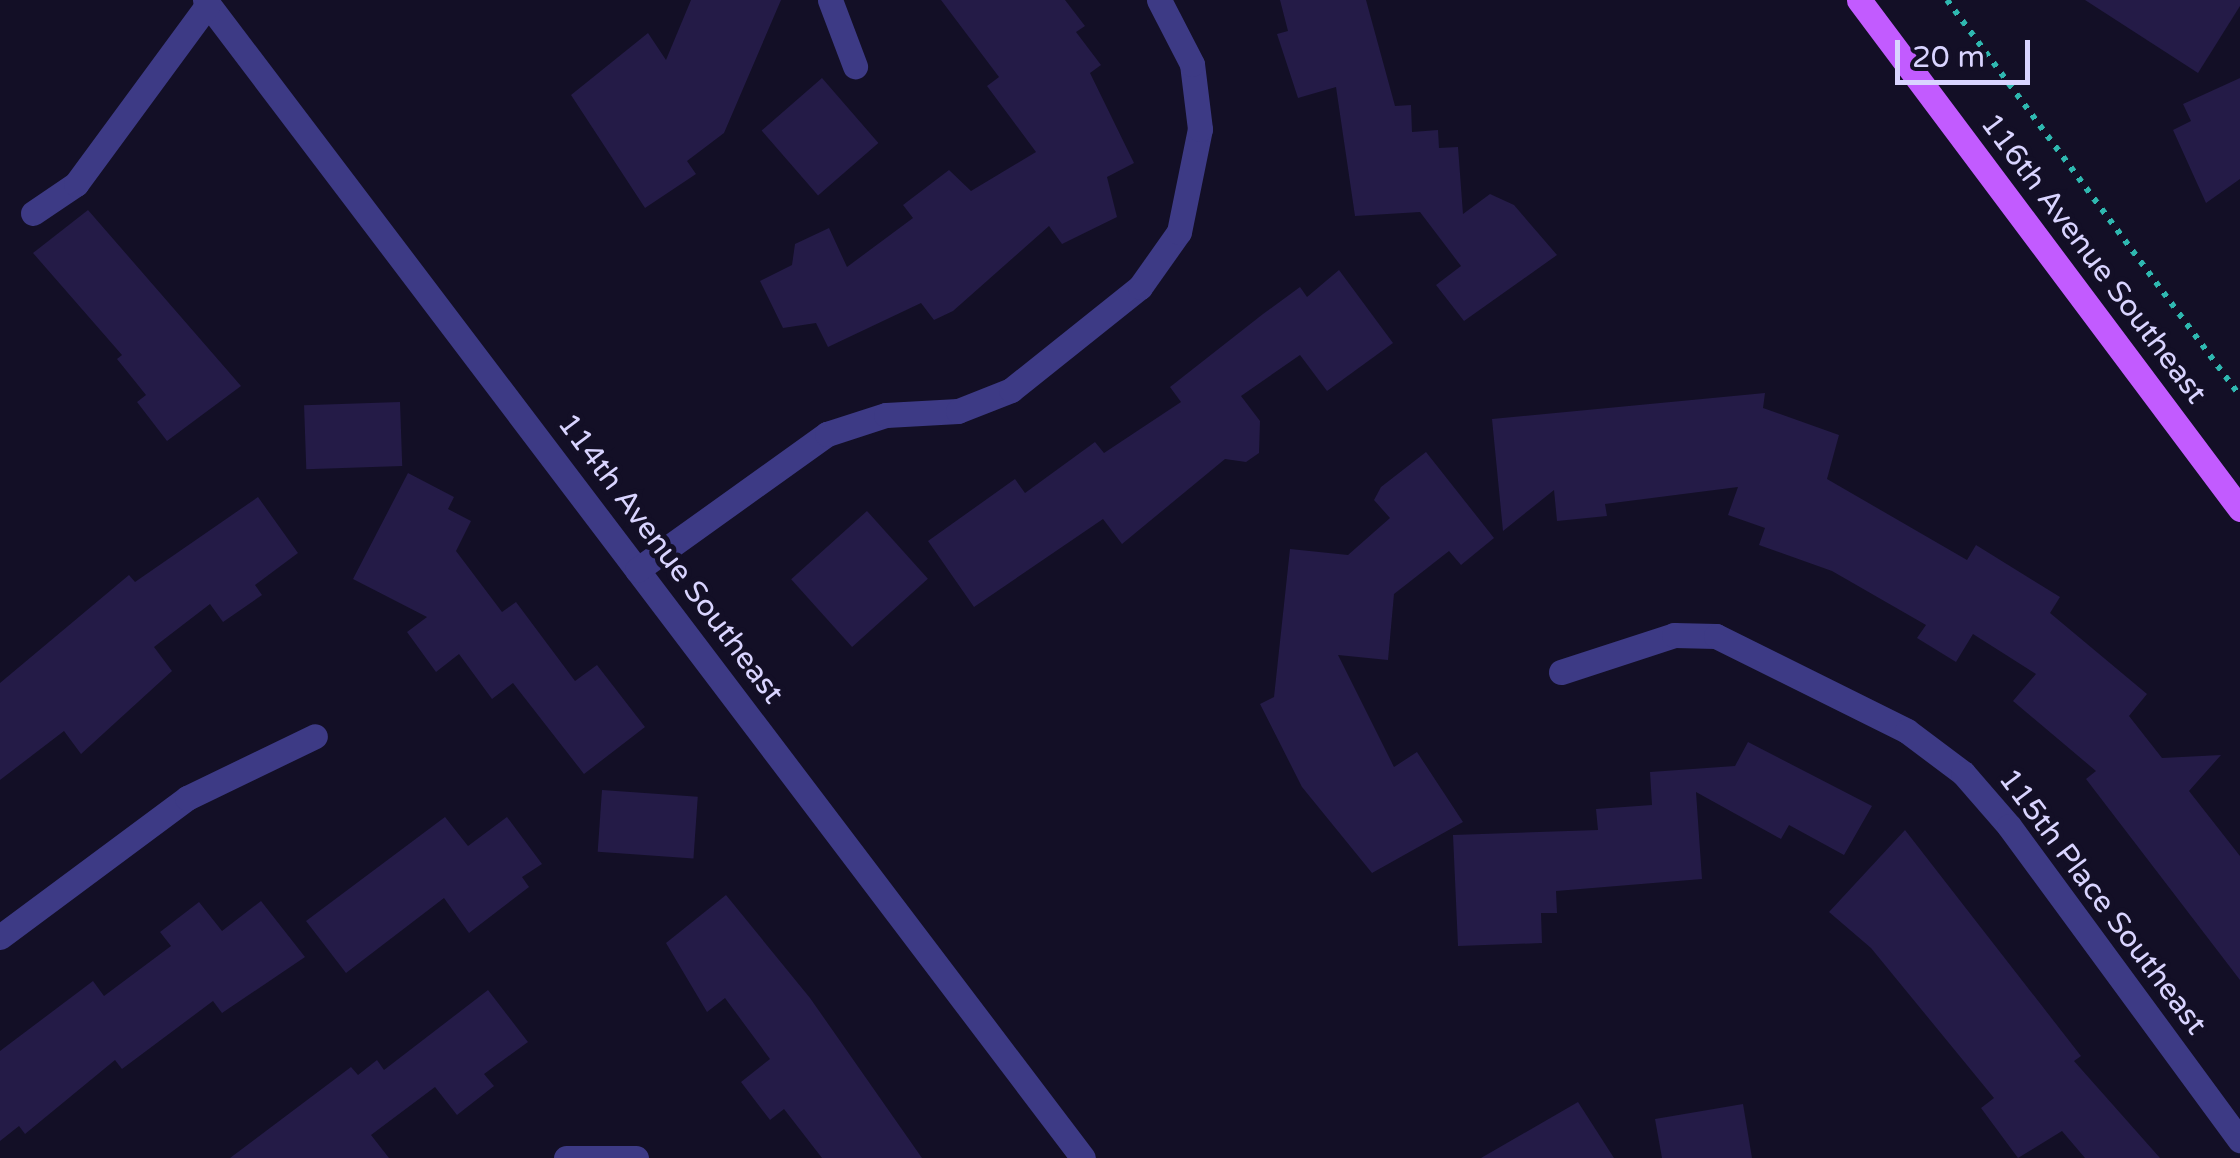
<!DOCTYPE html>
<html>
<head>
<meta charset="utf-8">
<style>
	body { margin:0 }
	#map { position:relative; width:2240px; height:1158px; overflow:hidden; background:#130f26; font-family:"Varela Round",sans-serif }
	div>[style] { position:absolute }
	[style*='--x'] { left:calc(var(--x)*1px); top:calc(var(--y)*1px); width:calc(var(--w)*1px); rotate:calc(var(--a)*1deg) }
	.building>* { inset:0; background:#241b47; transform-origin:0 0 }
	.path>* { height:6px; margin-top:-3px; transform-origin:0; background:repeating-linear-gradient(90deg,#2fb8b0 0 5px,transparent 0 13px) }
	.minor>* { height:25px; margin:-12.5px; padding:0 12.5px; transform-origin:12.5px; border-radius:12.5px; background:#3d3a85 }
	.major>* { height:25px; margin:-12.5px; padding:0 12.5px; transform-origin:12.5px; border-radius:12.5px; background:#c25bff }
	span { translate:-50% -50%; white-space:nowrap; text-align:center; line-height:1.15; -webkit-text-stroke:10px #130f26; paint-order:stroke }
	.street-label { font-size:30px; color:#d9d4ff }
	.scale { position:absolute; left:1895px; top:40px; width:135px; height:45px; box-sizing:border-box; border:5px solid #d9d4ff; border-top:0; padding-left:12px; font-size:30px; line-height:35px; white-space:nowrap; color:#d9d4ff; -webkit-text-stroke:8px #130f26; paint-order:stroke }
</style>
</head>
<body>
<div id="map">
	<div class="building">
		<div style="clip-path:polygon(691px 0,781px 0,724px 133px,687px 161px,696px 174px,645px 208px,571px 95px,648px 33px,666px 60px)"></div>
		<div style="clip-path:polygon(941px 0,1065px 0,1085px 26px,1076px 32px,1101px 65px,1090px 73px,1134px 163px,1107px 177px,1117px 217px,1062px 244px,1049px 226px,953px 311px,934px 320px,921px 303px,828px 347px,816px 323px,783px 328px,760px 281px,792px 265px,795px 244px,829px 228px,847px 267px,913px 218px,903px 205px,949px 170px,971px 191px,1036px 152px,987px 86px,999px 77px)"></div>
		<div style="clip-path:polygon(1280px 0,1366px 0,1395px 106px,1411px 105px,1412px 132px,1438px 130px,1439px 148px,1458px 147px,1463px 214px,1490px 194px,1514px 205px,1557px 255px,1464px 321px,1436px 285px,1461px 266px,1420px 212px,1355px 216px,1336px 87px,1298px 98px,1277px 34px,1288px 31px)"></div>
		<div style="clip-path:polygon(2085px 0,2240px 0,2240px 6px,2198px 73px)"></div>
		<div style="left:822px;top:78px;width:86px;height:80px;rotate:49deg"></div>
		<div style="clip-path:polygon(2240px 78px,2240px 179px,2206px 203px,2173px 130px,2191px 121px,2183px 104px)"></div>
		<div style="clip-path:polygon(88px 210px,241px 386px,167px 441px,137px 402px,146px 395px,117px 359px,122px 355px,33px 253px)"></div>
		<div style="clip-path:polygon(1339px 270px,1393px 343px,1327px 391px,1300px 355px,1241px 396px,1260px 421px,1259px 453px,1246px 462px,1225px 459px,1122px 544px,1103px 519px,974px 607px,928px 541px,1015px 479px,1025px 493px,1095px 442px,1104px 453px,1181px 402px,1170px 387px,1263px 314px,1300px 287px,1307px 297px)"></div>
		<div style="clip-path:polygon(1765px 393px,1763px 408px,1839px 435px,1827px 479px,1967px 560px,1976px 545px,2060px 597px,2050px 613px,2147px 694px,2129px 716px,2162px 758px,2221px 755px,2189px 791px,2240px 856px,2240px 980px,2086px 779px,2096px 771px,2013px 701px,2036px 674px,1973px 634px,1956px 662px,1917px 638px,1926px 625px,1832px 571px,1759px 545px,1765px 528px,1728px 515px,1738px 487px,1605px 504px,1607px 516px,1557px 521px,1554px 490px,1503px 531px,1492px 419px)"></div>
		<div style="left:400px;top:402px;width:64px;height:96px;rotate:88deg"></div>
		<div style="clip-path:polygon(1426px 452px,1494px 538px,1461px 565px,1449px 551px,1394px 594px,1388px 660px,1338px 655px,1394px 767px,1417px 752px,1463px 822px,1372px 873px,1302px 787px,1260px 704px,1274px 697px,1290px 549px,1348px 555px,1390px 518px,1374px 500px,1381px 487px)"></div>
		<div style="clip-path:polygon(408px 473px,454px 497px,448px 509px,471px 521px,456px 551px,502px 612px,516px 602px,575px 681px,597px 665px,645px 727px,584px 774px,513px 683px,492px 699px,459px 654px,436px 672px,407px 632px,427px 617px,353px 579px)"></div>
		<div style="clip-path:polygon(258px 497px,298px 553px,255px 585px,262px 595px,223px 622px,210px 604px,154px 647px,172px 671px,81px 754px,64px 731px,0 780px,0 683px,129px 575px,135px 582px)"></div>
		<div style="left:867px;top:511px;width:91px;height:102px;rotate:48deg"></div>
		<div style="clip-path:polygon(1748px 742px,1872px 806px,1844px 855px,1789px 825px,1781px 839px,1696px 792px,1702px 879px,1556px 891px,1557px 913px,1541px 913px,1542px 943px,1458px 946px,1453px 835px,1598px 830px,1596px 809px,1652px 805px,1650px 772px,1735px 766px)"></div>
		<div style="left:602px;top:790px;width:96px;height:62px;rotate:4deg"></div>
		<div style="clip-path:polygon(445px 817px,468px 846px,507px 817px,542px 864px,522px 877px,529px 887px,469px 933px,444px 898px,346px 973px,306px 921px)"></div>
		<div style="clip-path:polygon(1905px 830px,2081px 1056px,2074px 1061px,2160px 1158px,2085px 1158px,2062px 1131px,2018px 1158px,1981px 1108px,1994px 1098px,1871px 948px,1829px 912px)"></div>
		<div style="clip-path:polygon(726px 895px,810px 998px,922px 1158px,822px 1158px,784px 1109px,770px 1120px,741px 1082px,770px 1059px,725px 998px,707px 1012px,666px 943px)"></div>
		<div style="clip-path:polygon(261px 901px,305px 957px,222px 1013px,213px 1001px,122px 1069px,115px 1060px,25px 1134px,19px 1126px,0 1141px,0 1051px,93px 981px,104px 996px,171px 946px,160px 932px,199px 902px,222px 931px)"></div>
		<div style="clip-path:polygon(488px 990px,528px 1042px,484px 1074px,494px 1086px,457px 1115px,435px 1087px,371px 1135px,389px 1158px,230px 1158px,351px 1067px,358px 1075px,377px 1060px,384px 1070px)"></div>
		<div style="clip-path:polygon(1578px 1102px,1614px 1158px,1481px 1158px)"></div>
		<div style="clip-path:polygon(1743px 1104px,1752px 1158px,1662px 1158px,1655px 1119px)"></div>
	</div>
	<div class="path">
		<div style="--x:1947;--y:0;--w:493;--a:53.5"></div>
	</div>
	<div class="minor">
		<div style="--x:205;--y:0;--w:1453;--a:52.83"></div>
		<div style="--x:830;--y:0;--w:71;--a:69.3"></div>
		<div style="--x:33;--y:213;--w:52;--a:-34"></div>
		<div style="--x:76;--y:184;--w:223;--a:-53.7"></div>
		<div style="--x:637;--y:570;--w:234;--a:-35.6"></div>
		<div style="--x:827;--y:434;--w:62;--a:-17.9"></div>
		<div style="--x:886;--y:415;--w:72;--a:-3.2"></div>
		<div style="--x:958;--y:411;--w:57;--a:-21.6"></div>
		<div style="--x:1011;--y:390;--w:165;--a:-38.6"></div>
		<div style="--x:1140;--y:287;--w:67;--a:-54.7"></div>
		<div style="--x:1179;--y:232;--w:105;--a:-78.5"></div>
		<div style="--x:1200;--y:129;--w:65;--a:-97"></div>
		<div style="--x:1192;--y:64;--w:72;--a:-117.3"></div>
		<div style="--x:1561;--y:672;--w:119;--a:-18.1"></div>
		<div style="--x:1674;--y:635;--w:42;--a:1.4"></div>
		<div style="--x:1716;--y:636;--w:213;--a:26.4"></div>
		<div style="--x:1907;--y:731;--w:70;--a:36.9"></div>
		<div style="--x:1963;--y:773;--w:70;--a:49"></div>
		<div style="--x:2009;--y:826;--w:390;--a:53.7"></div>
		<div style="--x:0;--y:937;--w:233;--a:-36.6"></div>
		<div style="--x:187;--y:798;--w:142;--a:-25.8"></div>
		<div style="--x:566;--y:1158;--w:70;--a:0"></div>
	</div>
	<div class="major">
		<div style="--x:1859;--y:0;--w:636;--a:53.18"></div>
	</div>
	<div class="street-label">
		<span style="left:2093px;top:259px;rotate:53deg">116th Avenue Southeast</span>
		<span style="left:670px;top:559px;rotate:53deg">114th Avenue Southeast</span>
		<span style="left:2102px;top:902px;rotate:53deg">115th Place Southeast</span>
	</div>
	<div class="scale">20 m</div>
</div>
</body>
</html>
